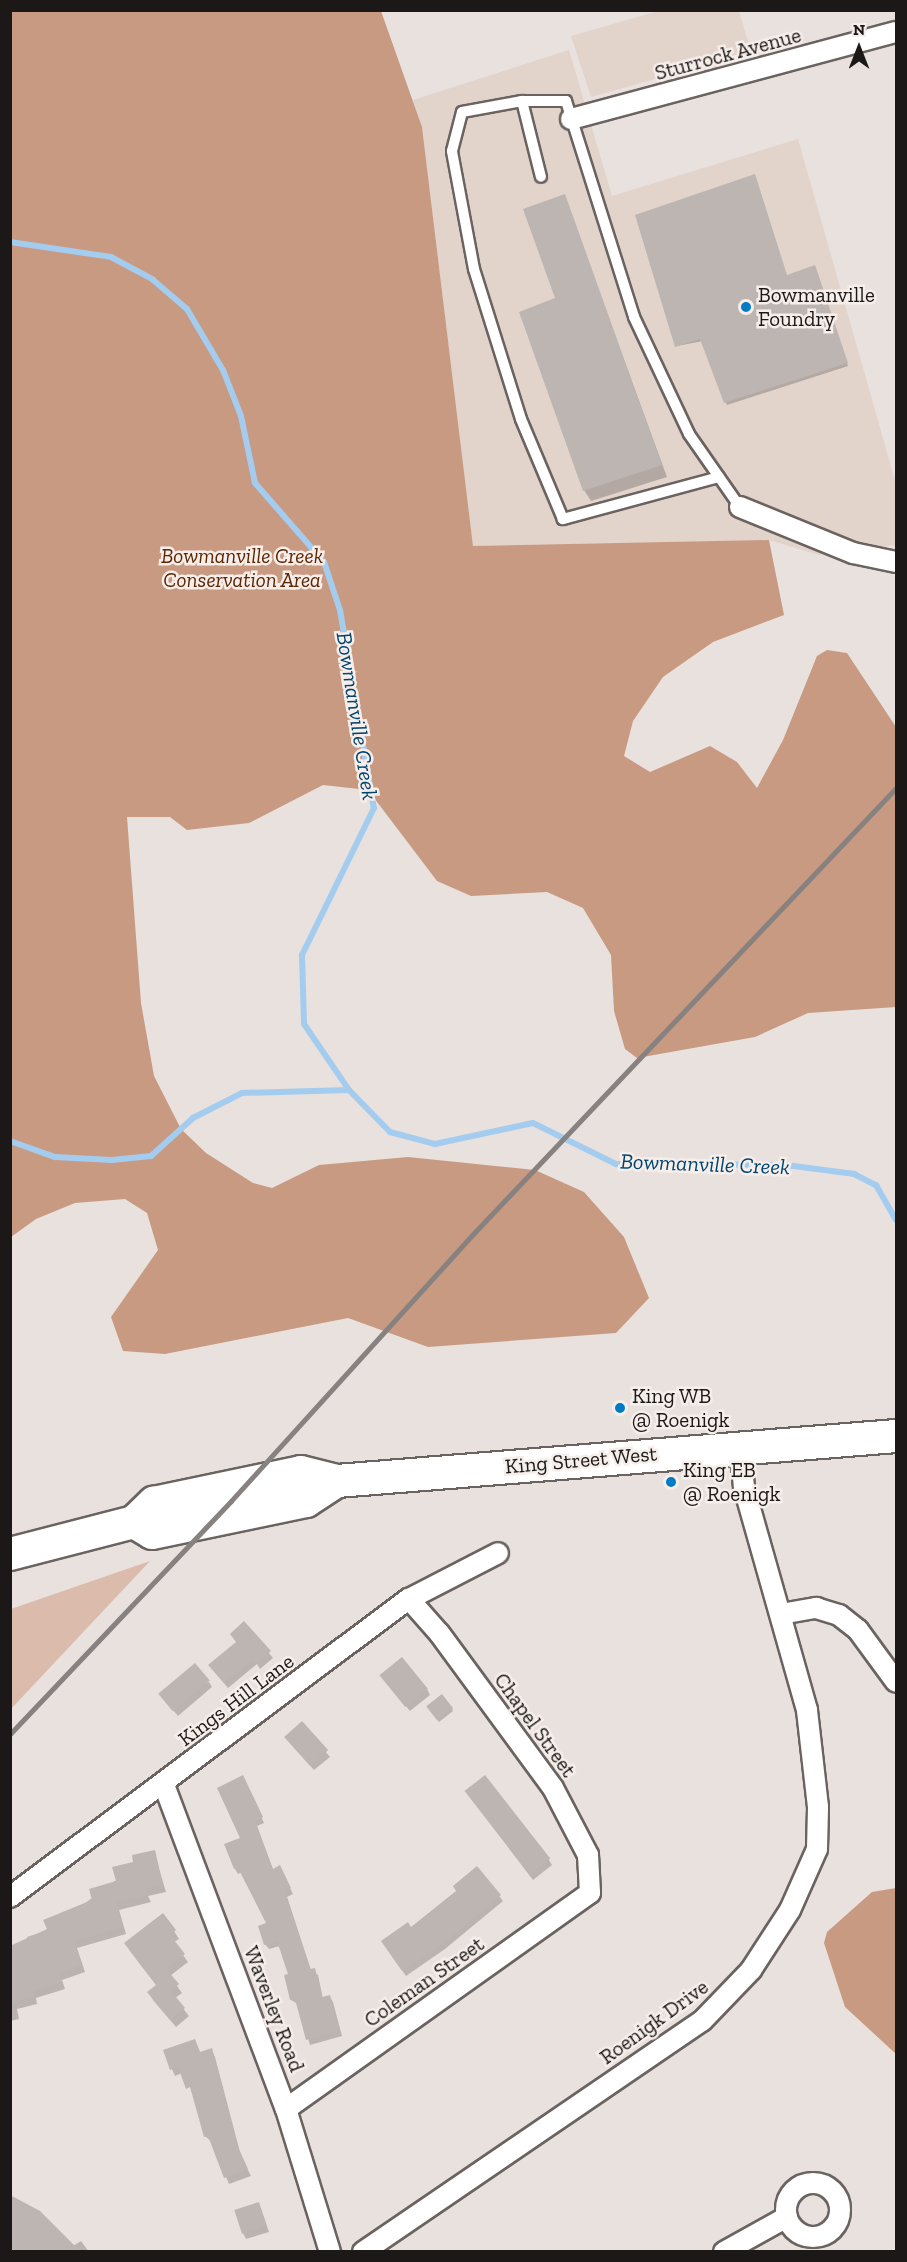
<!DOCTYPE html>
<html>
<head>
<meta charset="utf-8">
<style>
	body { margin:0 }
	#map { position:relative; width:907px; height:2262px; overflow:hidden; background:#e9e1dd; font-family:"Zilla Slab",serif }
	div>[style] { position:absolute }
	[style*='--x'] { left:calc(var(--x)*1px); top:calc(var(--y)*1px); width:calc(var(--w)*1px); rotate:calc(var(--a)*1deg) }
	.built>* { inset:0; background:#e2d3cb }
	.green>* { inset:0; background:#dbbbab }
	.forest>* { inset:0; background:#c89a82 }
	.shadow>* { inset:0; background:#0003 }
	.stream>* { height:6px; margin:-3px; padding:0 3px; transform-origin:3px; border-radius:3px; background:#a4ccef }
	.building>* { inset:0; background:#bcb5b1; transform-origin:0 0 }
	.roads { filter:drop-shadow(2px 0 #6a6360) drop-shadow(-2px 0 #6a6360) drop-shadow(0 2px #6a6360) drop-shadow(0 -2px #6a6360) }
	.service>* { height:10px; margin:-5px; padding:0 5px; transform-origin:5px; border-radius:5px; background:#fff }
	.minor>* { height:20px; margin:-10px; padding:0 10px; transform-origin:10px; border-radius:10px; background:#fff }
	.minor>.ring { margin:-10px; padding:0; box-sizing:content-box; background:none; border:20px solid #fff; border-radius:50% }
	.primary>* { height:32px; margin:-16px; padding:0 16px; transform-origin:16px; border-radius:16px; background:#fff }
	.rail>* { height:4.5px; margin:-2.25px; padding:0 2.25px; transform-origin:2.25px; border-radius:2.25px; background:#87817f }
	.dots>* { width:16px; height:16px; translate:-50% -50%; box-sizing:border-box; border:3px solid #f6eeea; border-radius:50% }
	span { translate:-50% -50%; white-space:nowrap; text-align:center; line-height:1.15; -webkit-text-stroke:5px #f6eeea; paint-order:stroke }
	.street-label { font-size:21px; color:#1b1817 }
	.poi-label { font-size:21px; color:#1b1817 }
	.left { translate:0 -50%; text-align:left }
	.park-label { font-size:21px; color:#5e2500; font-style:italic }
	.water-label { font-size:22px; color:#00446f; font-style:italic }
	.frame { position:absolute; inset:0; border:12px solid #1b1817; pointer-events:none }
	.north { position:absolute; left:829px; top:18px; width:60px; height:60px; -webkit-text-stroke:4px #f6eeea; paint-order:stroke; rotate:0deg; font-size:16px; font-weight:700; line-height:24px; text-align:center; color:#1b1817 }
	.north::after { content:''; display:block; margin:auto; width:21px; height:27px; background:#1b1817; clip-path:polygon(50% 0,100% 100%,50% 72%,0 100%) }
</style>
</head>
<body>
<div id="map">
	<div class="built">
		<div style="clip-path:polygon(662px 10px,739px 11px,751px 52px,591px 97px,571px 36px)"></div>
		<div style="clip-path:polygon(569px 50px,612px 196px,798px 139px,896px 484px,896px 545px,819px 555px,769px 540px,473px 546px,422px 127px,413px 100px)"></div>
	</div>
	<div class="green">
		<div style="clip-path:polygon(150px 1561px,11px 1709px,11px 1609px)"></div>
	</div>
	<div class="forest">
		<div style="clip-path:polygon(11px 10px,381px 11px,422px 127px,473px 546px,769px 540px,784px 615px,713px 642px,663px 677px,633px 721px,624px 756px,650px 772px,710px 746px,737px 762px,757px 788px,783px 740px,817px 656px,827px 650px,847px 653px,896px 727px,896px 1007px,808px 1013px,755px 1037px,637px 1058px,625px 1049px,614px 1011px,611px 955px,583px 908px,547px 892px,471px 896px,437px 881px,368px 790px,323px 785px,249px 823px,187px 830px,170px 817px,127px 817px,141px 1003px,154px 1076px,181px 1129px,206px 1153px,253px 1183px,272px 1188px,319px 1165px,408px 1157px,535px 1170px,584px 1192px,624px 1237px,649px 1298px,616px 1333px,428px 1347px,348px 1318px,165px 1354px,123px 1351px,111px 1317px,158px 1250px,147px 1213px,125px 1199px,75px 1203px,36px 1219px,11px 1237px)"></div>
		<div style="clip-path:polygon(896px 1888px,896px 2054px,845px 2007px,824px 1943px,827px 1932px,872px 1892px)"></div>
	</div>
	<div class="shadow">
		<div style="clip-path:polygon(564px 196px,667px 477px,591px 501px,584px 490px,557px 299px)"></div>
		<div style="clip-path:polygon(636px 216px,786px 276px,816px 269px,848px 366px,727px 405px,703px 341px,677px 346px)"></div>
		<div style="clip-path:polygon(244px 1623px,273px 1658px,260px 1669px,257px 1664px,228px 1688px,213px 1670px,237px 1643px)"></div>
		<div style="clip-path:polygon(385px 1681px,427px 1689px,430px 1695px,410px 1711px)"></div>
		<div style="clip-path:polygon(209px 1682px,212px 1687px,178px 1716px,164px 1699px)"></div>
		<div style="clip-path:polygon(429px 1709px,452px 1709px,453px 1711px,439px 1722px)"></div>
		<div style="clip-path:polygon(301px 1723px,330px 1757px,314px 1770px,289px 1742px)"></div>
		<div style="clip-path:polygon(246px 1783px,264px 1823px,257px 1826px,273px 1870px,282px 1872px,293px 1894px,287px 1897px,311px 1970px,318px 1975px,323px 1999px,330px 1997px,333px 2002px,342px 2036px,310px 2045px,298px 2004px,291px 2000px,286px 1976px,290px 1975px,280px 1946px,269px 1949px,265px 1944px,268px 1924px,242px 1872px,238px 1874px,235px 1869px,242px 1839px)"></div>
		<div style="clip-path:polygon(469px 1796px,549px 1860px,552px 1865px,533px 1880px)"></div>
		<div style="clip-path:polygon(154px 1852px,166px 1892px,148px 1896px,151px 1902px,119px 1910px,126px 1934px,77px 1948px,85px 1972px,62px 1980px,65px 1989px,36px 1998px,37px 2004px,17px 2009px,19px 2019px,10px 2021px,10px 1947px,29px 1943px,27px 1937px,49px 1930px)"></div>
		<div style="clip-path:polygon(477px 1868px,503px 1901px,445px 1949px,406px 1976px,386px 1947px,458px 1892px)"></div>
		<div style="clip-path:polygon(174px 1931px,179px 1939px,174px 1942px,188px 1962px,170px 1976px,182px 1993px,175px 1998px,189px 2016px,176px 2027px,153px 2000px,149px 1993px,157px 1986px,130px 1951px)"></div>
		<div style="clip-path:polygon(194px 2040px,201px 2054px,211px 2050px,215px 2057px,241px 2156px,251px 2176px,229px 2184px,212px 2142px,205px 2136px,194px 2094px,182px 2073px,175px 2076px,172px 2069px)"></div>
		<div style="clip-path:polygon(261px 2209px,269px 2232px,246px 2239px,243px 2233px)"></div>
		<div style="clip-path:polygon(81px 2241px,89px 2252px,15px 2252px,73px 2246px)"></div>
	</div>
	<div class="stream">
		<div style="--x:10;--y:242;--w:102;--a:8.4"></div>
		<div style="--x:111;--y:257;--w:47;--a:28.2"></div>
		<div style="--x:152;--y:279;--w:46;--a:40.6"></div>
		<div style="--x:187;--y:309;--w:71;--a:59.5"></div>
		<div style="--x:223;--y:370;--w:49;--a:68.6"></div>
		<div style="--x:241;--y:416;--w:68;--a:78.2"></div>
		<div style="--x:255;--y:483;--w:105;--a:48.9"></div>
		<div style="--x:324;--y:562;--w:51;--a:71.6"></div>
		<div style="--x:340;--y:610;--w:201;--a:80.3"></div>
		<div style="--x:374;--y:808;--w:164;--a:116.1"></div>
		<div style="--x:302;--y:955;--w:69;--a:88.3"></div>
		<div style="--x:304;--y:1024;--w:80;--a:55.7"></div>
		<div style="--x:349;--y:1090;--w:59;--a:45.7"></div>
		<div style="--x:390;--y:1132;--w:47;--a:14.9"></div>
		<div style="--x:435;--y:1144;--w:100;--a:-12.1"></div>
		<div style="--x:533;--y:1123;--w:93;--a:26.3"></div>
		<div style="--x:616;--y:1164;--w:170;--a:0.3"></div>
		<div style="--x:786;--y:1165;--w:69;--a:7.5"></div>
		<div style="--x:854;--y:1174;--w:25;--a:27"></div>
		<div style="--x:876;--y:1185;--w:40;--a:60.3"></div>
		<div style="--x:10;--y:1141;--w:48;--a:19.6"></div>
		<div style="--x:55;--y:1157;--w:57;--a:3"></div>
		<div style="--x:112;--y:1160;--w:39;--a:-6"></div>
		<div style="--x:151;--y:1156;--w:57;--a:-42.1"></div>
		<div style="--x:193;--y:1118;--w:55;--a:-27"></div>
		<div style="--x:242;--y:1093;--w:107;--a:-1.6"></div>
	</div>
	<div class="building">
		<div style="clip-path:polygon(755px 174px,787px 275px,815px 265px,848px 363px,724px 403px,700px 339px,675px 347px,635px 215px)"></div>
		<div style="clip-path:polygon(565px 194px,662px 465px,583px 491px,519px 312px,555px 298px,523px 209px)"></div>
		<div style="clip-path:polygon(244px 1621px,271px 1651px,256px 1664px,253px 1660px,224px 1683px,208px 1665px,236px 1642px,230px 1634px)"></div>
		<div style="left:402px;top:1657px;width:41px;height:29px;rotate:51deg"></div>
		<div style="left:195px;top:1663px;width:23px;height:48px;rotate:50deg"></div>
		<div style="left:442px;top:1694px;width:18px;height:20px;rotate:52deg"></div>
		<div style="left:302px;top:1721px;width:39px;height:24px;rotate:48deg"></div>
		<div style="clip-path:polygon(243px 1775px,263px 1817px,255px 1821px,273px 1869px,280px 1865px,291px 1888px,285px 1891px,310px 1969px,315px 1968px,322px 1997px,330px 1995px,340px 2030px,306px 2040px,295px 1999px,290px 2000px,284px 1975px,288px 1974px,277px 1941px,264px 1945px,258px 1926px,266px 1923px,238px 1868px,234px 1869px,224px 1844px,240px 1838px,217px 1788px)"></div>
		<div style="left:485px;top:1775px;width:106px;height:26px;rotate:52deg"></div>
		<div style="clip-path:polygon(155px 1850px,163px 1885px,144px 1889px,149px 1895px,116px 1903px,123px 1927px,74px 1941px,82px 1965px,59px 1972px,62px 1982px,33px 1991px,34px 1997px,10px 2003px,10px 1946px,47px 1929px,43px 1920px,92px 1900px,89px 1889px,116px 1881px,112px 1867px,133px 1862px,132px 1855px)"></div>
		<div style="clip-path:polygon(477px 1866px,501px 1895px,443px 1944px,402px 1971px,381px 1941px,408px 1922px,411px 1927px,456px 1891px,453px 1886px)"></div>
		<div style="clip-path:polygon(163px 1913px,176px 1930px,170px 1935px,185px 1954px,166px 1969px,179px 1984px,171px 1991px,185px 2008px,170px 2020px,147px 1992px,156px 1985px,124px 1943px)"></div>
		<div style="clip-path:polygon(195px 2039px,200px 2052px,212px 2048px,238px 2147px,248px 2169px,224px 2178px,208px 2136px,204px 2137px,190px 2087px,186px 2089px,178px 2067px,170px 2070px,163px 2050px)"></div>
		<div style="clip-path:polygon(10px 2195px,40px 2211px,81px 2252px,15px 2252px,10px 2247px)"></div>
		<div style="left:259px;top:2202px;width:25px;height:26px;rotate:72deg"></div>
	</div>
	<div class="roads">
		<div class="service">
			<div style="--x:522;--y:101;--w:78;--a:76"></div>
			<div style="--x:719;--y:477;--w:162;--a:164.9"></div>
			<div style="--x:563;--y:519;--w:108;--a:-112.8"></div>
			<div style="--x:521;--y:419;--w:157;--a:-107.4"></div>
			<div style="--x:474;--y:269;--w:120;--a:-100.6"></div>
			<div style="--x:452;--y:151;--w:40;--a:-75.6"></div>
			<div style="--x:462;--y:112;--w:61;--a:-10.4"></div>
			<div style="--x:522;--y:101;--w:44;--a:0"></div>
			<div style="--x:566;--y:101;--w:226;--a:72.5"></div>
			<div style="--x:634;--y:317;--w:129;--a:64.8"></div>
			<div style="--x:689;--y:434;--w:89;--a:55.1"></div>
		</div>
		<div class="minor">
			<div style="--x:571;--y:119;--w:336;--a:-15"></div>
			<div style="--x:740;--y:507;--w:122;--a:22.2"></div>
			<div style="--x:853;--y:553;--w:44;--a:11.8"></div>
			<div style="--x:781;--y:1614;--w:36;--a:-10"></div>
			<div style="--x:816;--y:1608;--w:24;--a:17"></div>
			<div style="--x:839;--y:1615;--w:24;--a:38"></div>
			<div style="--x:858;--y:1630;--w:64;--a:53.8"></div>
			<div style="--x:164;--y:1785;--w:346;--a:69.4"></div>
			<div style="--x:286;--y:2109;--w:150;--a:72.9"></div>
			<div style="--x:10;--y:1897;--w:498;--a:-36.8"></div>
			<div style="--x:409;--y:1599;--w:100;--a:-27.3"></div>
			<div style="--x:286;--y:2109;--w:373;--a:-35.4"></div>
			<div style="--x:590;--y:1893;--w:38;--a:-93"></div>
			<div style="--x:588;--y:1855;--w:76;--a:-117.6"></div>
			<div style="--x:553;--y:1788;--w:192;--a:-126.3"></div>
			<div style="--x:439;--y:1633;--w:45;--a:-131.4"></div>
			<div class="ring" style="left:786px;top:2183px;width:34px;height:34px"></div>
			<div style="--x:363;--y:2252;--w:410;--a:-34.3"></div>
			<div style="--x:702;--y:2021;--w:71;--a:-46.1"></div>
			<div style="--x:751;--y:1970;--w:72;--a:-57"></div>
			<div style="--x:790;--y:1910;--w:67;--a:-66.1"></div>
			<div style="--x:817;--y:1849;--w:42;--a:-88.6"></div>
			<div style="--x:818;--y:1807;--w:98;--a:-96.5"></div>
			<div style="--x:807;--y:1710;--w:232;--a:-105.8"></div>
			<div style="--x:744;--y:1487;--w:40;--a:-95.7"></div>
			<div style="--x:724;--y:2252;--w:72;--a:-29.1"></div>
		</div>
		<div class="primary">
			<div style="--x:134;--y:1522;--w:21;--a:31"></div>
			<div style="--x:152;--y:1533;--w:157;--a:-11.7"></div>
			<div style="--x:306;--y:1501;--w:37;--a:-33"></div>
			<div style="--x:10;--y:1554;--w:128;--a:-14.5"></div>
			<div style="--x:134;--y:1522;--w:28;--a:-44"></div>
			<div style="--x:154;--y:1503;--w:150;--a:-11.9"></div>
			<div style="--x:301;--y:1472;--w:37;--a:14"></div>
			<div style="--x:337;--y:1481;--w:561;--a:-4.6"></div>
		</div>
	</div>
	<div class="rail">
		<div style="--x:10;--y:1734;--w:321;--a:-46.5"></div>
		<div style="--x:231;--y:1501;--w:363;--a:-47.8"></div>
		<div style="--x:475;--y:1232;--w:612;--a:-46.52"></div>
	</div>
	<div class="dots">
		<div style="left:746px;top:307px;background:#007bc4"></div>
		<div style="left:620px;top:1408px;background:#007bc4"></div>
		<div style="left:671px;top:1482px;background:#007bc4"></div>
	</div>
	<div class="street-label">
		<span style="left:728px;top:54px;rotate:-15deg">Sturrock Avenue</span>
		<span style="left:581px;top:1460px;rotate:-5deg">King Street West</span>
		<span style="left:236px;top:1700px;rotate:-37deg">Kings Hill Lane</span>
		<span style="left:535px;top:1725px;rotate:54deg">Chapel Street</span>
		<span style="left:424px;top:1982px;rotate:-35deg">Coleman Street</span>
		<span style="left:274px;top:2009px;rotate:69deg">Waverley Road</span>
		<span style="left:654px;top:2022px;rotate:-36deg">Roenigk Drive</span>
	</div>
	<div class="poi-label">
		<span class="left" style="left:758px;top:307px">Bowmanville<br>Foundry</span>
		<span class="left" style="left:632px;top:1408px">King WB<br>@ Roenigk</span>
		<span class="left" style="left:683px;top:1482px">King EB<br>@ Roenigk</span>
	</div>
	<div class="park-label">
		<span style="left:242px;top:568px">Bowmanville Creek<br>Conservation Area</span>
	</div>
	<div class="water-label">
		<span style="left:357px;top:716px;rotate:81deg">Bowmanville Creek</span>
		<span style="left:705px;top:1164px;rotate:2deg">Bowmanville Creek</span>
	</div>
	<div class="frame"></div>
	<div class="north">N</div>
</div>
</body>
</html>
